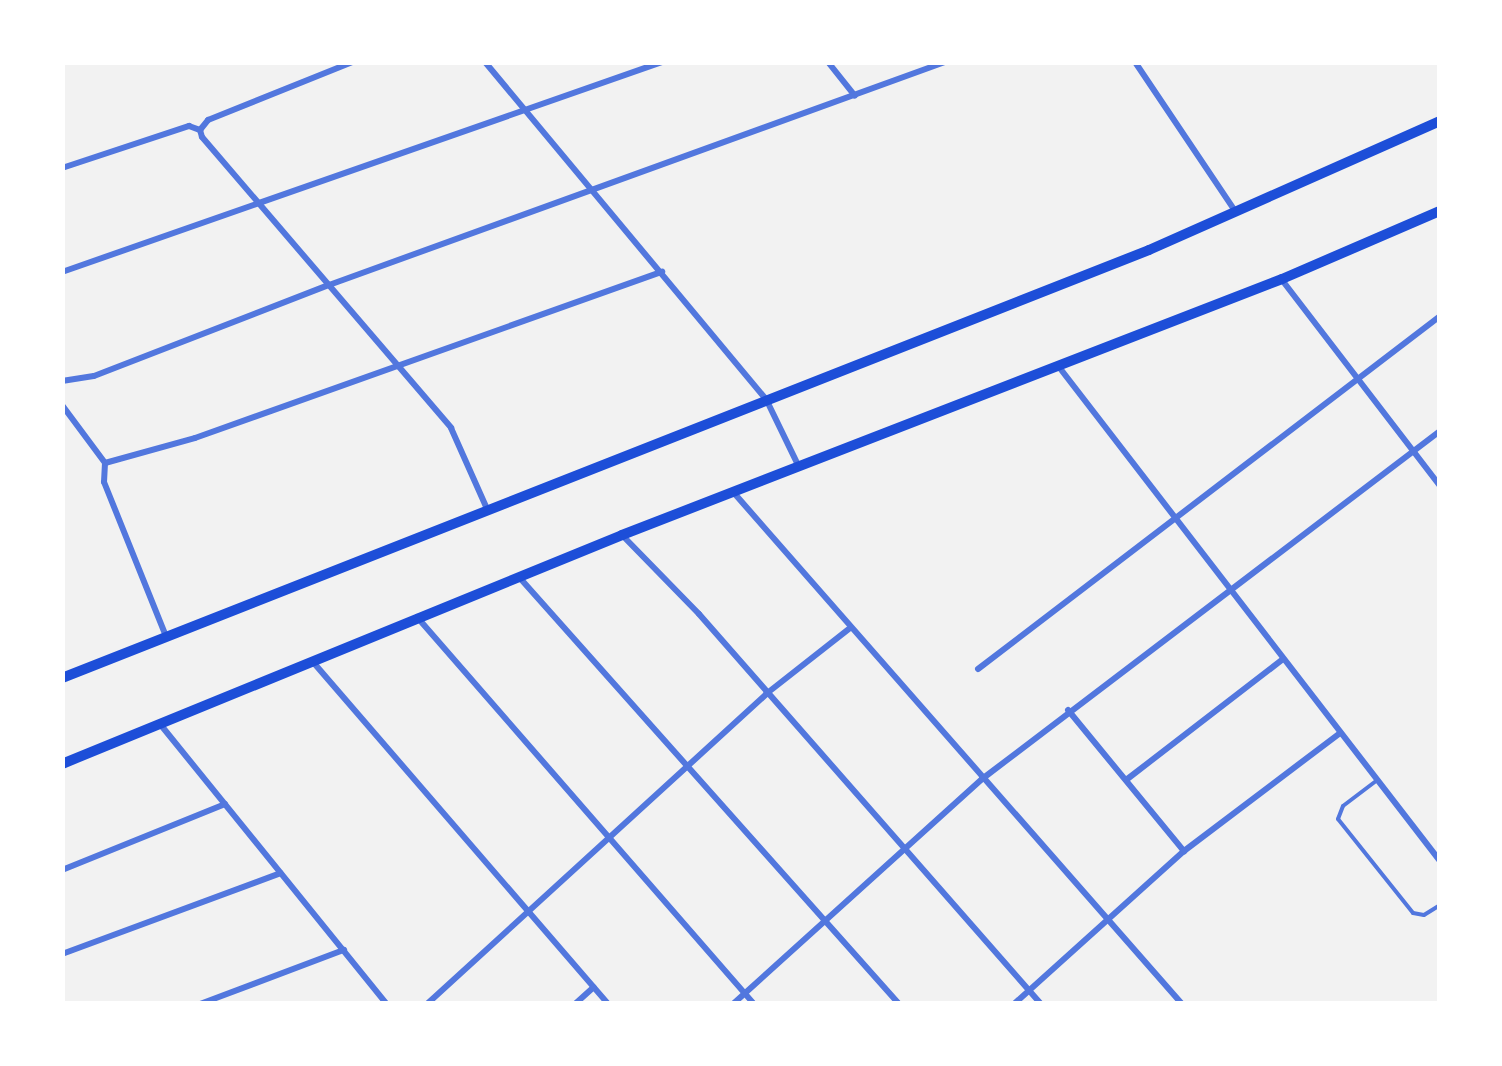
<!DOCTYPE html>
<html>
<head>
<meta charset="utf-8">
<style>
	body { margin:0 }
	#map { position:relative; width:1502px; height:1066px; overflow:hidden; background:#f2f2f2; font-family:"IBM Plex Sans",sans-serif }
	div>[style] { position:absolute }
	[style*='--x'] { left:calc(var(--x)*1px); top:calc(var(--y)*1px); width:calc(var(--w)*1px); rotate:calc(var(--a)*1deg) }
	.service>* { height:4px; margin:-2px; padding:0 2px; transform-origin:2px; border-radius:2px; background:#5277de }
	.minor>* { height:6px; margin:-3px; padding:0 3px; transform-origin:3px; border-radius:3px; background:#5277de }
	.primary>* { height:10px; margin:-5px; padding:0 5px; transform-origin:5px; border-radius:5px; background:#1d4ed8 }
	span { translate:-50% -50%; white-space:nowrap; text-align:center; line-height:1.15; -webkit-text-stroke:10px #fff; paint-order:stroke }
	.frame { position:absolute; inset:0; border:65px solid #fff; pointer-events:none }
</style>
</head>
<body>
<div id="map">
	<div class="service">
		<div style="--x:1376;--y:781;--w:41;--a:142.9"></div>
		<div style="--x:1343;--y:806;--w:14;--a:111"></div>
		<div style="--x:1338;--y:819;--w:120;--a:51.4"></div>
		<div style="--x:1413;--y:913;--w:11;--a:10"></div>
		<div style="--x:1424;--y:915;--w:19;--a:-32"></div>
	</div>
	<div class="minor">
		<div style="--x:485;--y:62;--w:439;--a:50.2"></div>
		<div style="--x:766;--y:399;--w:76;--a:64.1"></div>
		<div style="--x:828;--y:62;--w:43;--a:51.5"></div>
		<div style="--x:1135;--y:62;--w:179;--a:56.1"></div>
		<div style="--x:200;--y:130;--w:7;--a:74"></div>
		<div style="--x:202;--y:137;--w:383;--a:49.4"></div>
		<div style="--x:451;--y:428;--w:89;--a:66"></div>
		<div style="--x:200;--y:130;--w:13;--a:-51"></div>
		<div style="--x:208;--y:120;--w:155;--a:-21.9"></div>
		<div style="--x:62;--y:168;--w:134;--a:-18.3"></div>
		<div style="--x:189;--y:126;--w:12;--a:20"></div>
		<div style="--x:62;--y:272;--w:636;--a:-19.29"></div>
		<div style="--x:1282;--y:280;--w:260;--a:52.5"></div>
		<div style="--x:1059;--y:367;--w:624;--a:52.36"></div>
		<div style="--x:62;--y:381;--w:32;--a:-9"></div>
		<div style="--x:94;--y:376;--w:252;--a:-21.2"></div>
		<div style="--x:329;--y:285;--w:655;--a:-19.9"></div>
		<div style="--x:62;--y:405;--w:72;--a:53.4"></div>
		<div style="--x:105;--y:463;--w:19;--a:93"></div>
		<div style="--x:104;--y:482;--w:166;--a:68.1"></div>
		<div style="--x:105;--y:463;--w:93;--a:-15.5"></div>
		<div style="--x:195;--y:438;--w:496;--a:-19.6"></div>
		<div style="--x:734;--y:493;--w:680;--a:48.76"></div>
		<div style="--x:622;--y:535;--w:110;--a:45.7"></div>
		<div style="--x:699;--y:614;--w:519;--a:48.75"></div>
		<div style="--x:519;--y:577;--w:572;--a:48.33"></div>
		<div style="--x:417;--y:617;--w:513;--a:48.95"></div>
		<div style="--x:313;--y:662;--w:452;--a:49.2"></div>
		<div style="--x:978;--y:669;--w:581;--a:-37.38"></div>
		<div style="--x:1068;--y:710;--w:183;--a:50.6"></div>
		<div style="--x:160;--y:724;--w:360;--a:51"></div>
		<div style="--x:1126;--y:780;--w:198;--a:-37.6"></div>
		<div style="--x:62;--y:870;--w:176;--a:-22"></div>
		<div style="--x:62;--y:954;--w:233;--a:-20.3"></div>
		<div style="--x:200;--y:1004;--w:154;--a:-20.6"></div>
		<div style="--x:427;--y:1004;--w:459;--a:-42.4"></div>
		<div style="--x:766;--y:694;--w:105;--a:-38.1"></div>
		<div style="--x:575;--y:1004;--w:25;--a:-42"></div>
		<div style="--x:733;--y:1004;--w:336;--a:-42.1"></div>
		<div style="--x:982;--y:779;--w:575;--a:-37.23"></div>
		<div style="--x:1014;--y:1004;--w:229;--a:-42"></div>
		<div style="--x:1184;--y:851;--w:196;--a:-37.1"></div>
	</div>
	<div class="primary">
		<div style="--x:62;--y:678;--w:1168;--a:-21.49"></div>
		<div style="--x:1149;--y:250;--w:318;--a:-23.9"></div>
		<div style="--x:62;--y:764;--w:605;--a:-22.24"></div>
		<div style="--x:622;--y:535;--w:708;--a:-21.2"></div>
		<div style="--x:1282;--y:279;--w:172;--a:-23.3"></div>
	</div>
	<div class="frame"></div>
</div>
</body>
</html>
